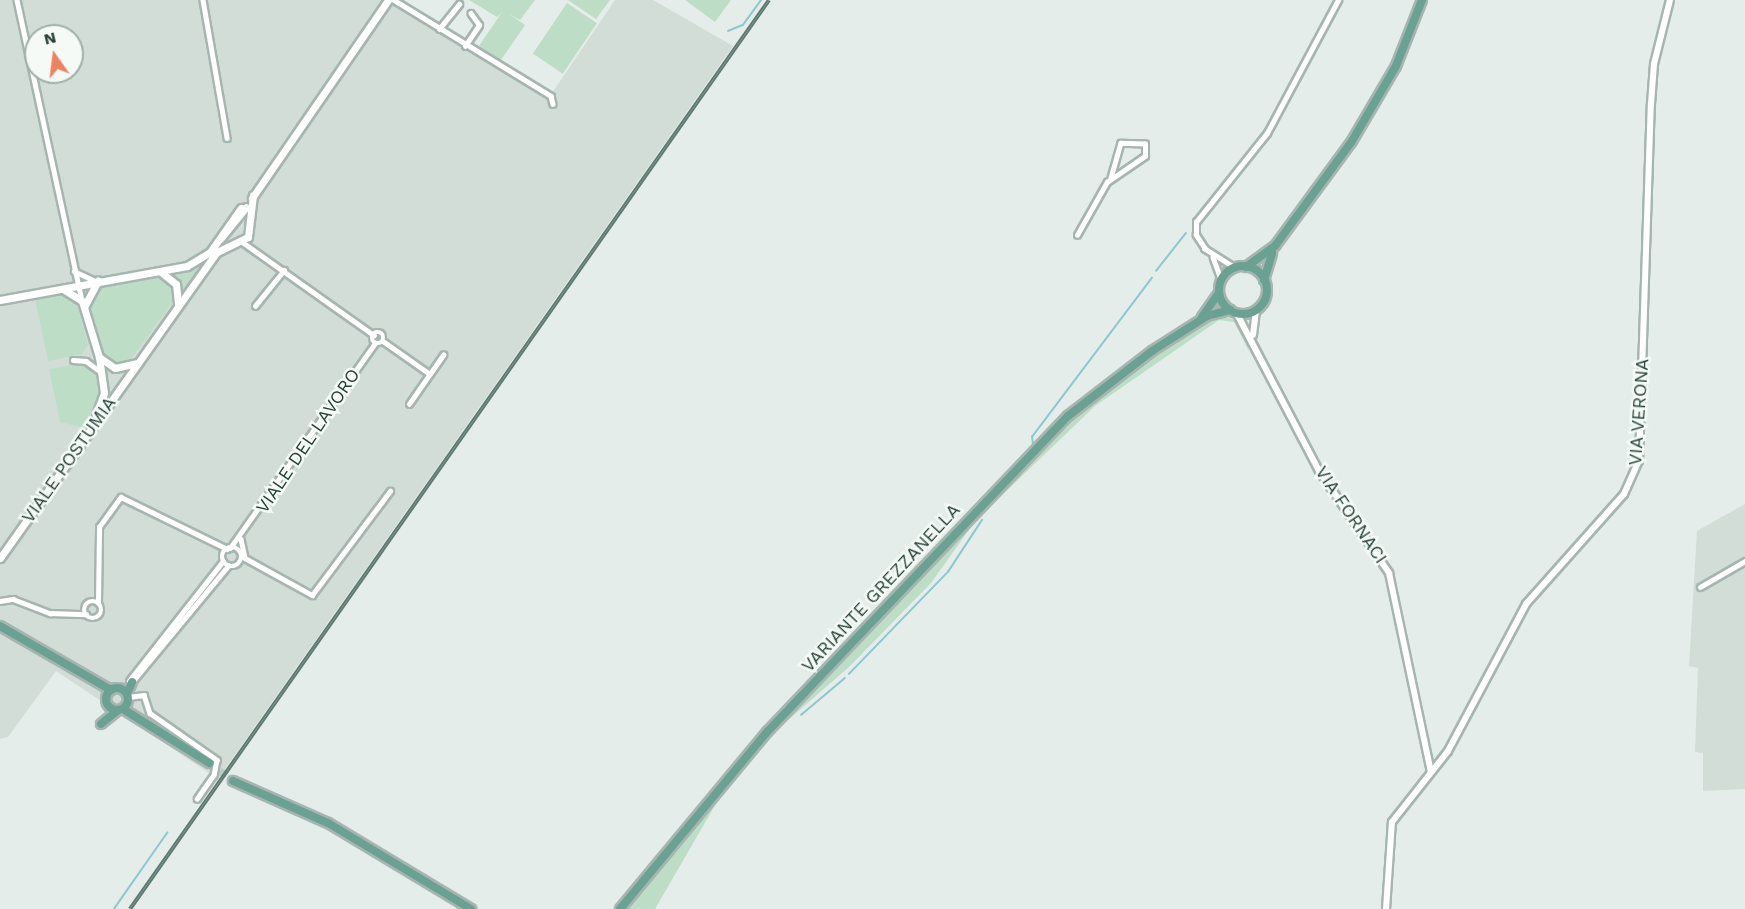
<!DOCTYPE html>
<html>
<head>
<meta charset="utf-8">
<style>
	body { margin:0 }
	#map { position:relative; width:1745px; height:909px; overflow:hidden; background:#e4ede9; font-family:"Work Sans",sans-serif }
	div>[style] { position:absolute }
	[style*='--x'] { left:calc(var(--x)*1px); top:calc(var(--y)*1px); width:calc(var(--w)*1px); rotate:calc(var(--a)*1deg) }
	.built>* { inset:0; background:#d2ddd8 }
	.green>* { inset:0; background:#beddc6; transform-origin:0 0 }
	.stream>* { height:1.5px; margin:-0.75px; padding:0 0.75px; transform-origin:0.75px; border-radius:0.75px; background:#8ec7d0 }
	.primary-tunnel>* { height:8px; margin-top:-4px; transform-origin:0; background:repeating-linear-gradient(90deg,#becac5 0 8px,transparent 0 12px) }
	.roads { filter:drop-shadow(2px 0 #a7b5b0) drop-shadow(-2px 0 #a7b5b0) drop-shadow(0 2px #a7b5b0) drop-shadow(0 -2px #a7b5b0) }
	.minor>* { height:4.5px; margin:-2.25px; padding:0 2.25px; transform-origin:2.25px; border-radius:2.25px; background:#fff }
	.minor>.ring { margin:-2.25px; padding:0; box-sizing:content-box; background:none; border:4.5px solid #fff; border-radius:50% }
	.tertiary>* { height:6px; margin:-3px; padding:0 3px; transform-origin:3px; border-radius:3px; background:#fff }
	.secondary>* { height:7px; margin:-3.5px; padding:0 3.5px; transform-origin:3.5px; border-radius:3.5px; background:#fff }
	.primary>* { height:8px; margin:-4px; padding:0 4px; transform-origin:4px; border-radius:4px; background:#6aa193 }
	.primary>.ring { margin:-4px; padding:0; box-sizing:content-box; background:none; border:8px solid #6aa193; border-radius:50% }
	.rail>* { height:4px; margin-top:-2px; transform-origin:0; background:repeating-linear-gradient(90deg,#f5faf7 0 4.5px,#5f7a72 0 9px); box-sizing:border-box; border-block:2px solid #5f7a72 }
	span { translate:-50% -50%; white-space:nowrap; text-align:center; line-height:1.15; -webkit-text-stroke:5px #f5faf7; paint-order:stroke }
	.street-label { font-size:18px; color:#243f37 }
	.north { position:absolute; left:24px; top:24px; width:60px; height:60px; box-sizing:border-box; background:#f5faf7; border:2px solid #a1afaa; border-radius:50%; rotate:346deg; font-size:16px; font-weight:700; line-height:24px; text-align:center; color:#243f37 }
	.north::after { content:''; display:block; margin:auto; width:21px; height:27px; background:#ee8362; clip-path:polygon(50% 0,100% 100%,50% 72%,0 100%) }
</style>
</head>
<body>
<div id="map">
	<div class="built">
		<div style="clip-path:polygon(evenodd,0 0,391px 0,469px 52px,552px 93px,615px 0,653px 0,733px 46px,218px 779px,56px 671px,8px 737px,0 739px,0 0,36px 36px,72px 36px,72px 72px,36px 72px,36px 36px)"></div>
		<div style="clip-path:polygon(1745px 504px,1745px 789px,1703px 791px,1703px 753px,1695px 752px,1698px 668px,1689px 666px,1697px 531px)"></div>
	</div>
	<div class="green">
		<div style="clip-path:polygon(469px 0,535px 0,520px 20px,509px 14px,525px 25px,501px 60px,479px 46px,502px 12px,497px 17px)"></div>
		<div style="clip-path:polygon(568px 0,610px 0,596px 19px)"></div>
		<div style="clip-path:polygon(685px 0,731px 0,715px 22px)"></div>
		<div style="left:567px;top:3px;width:36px;height:61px;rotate:34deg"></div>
		<div style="clip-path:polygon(204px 260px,207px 262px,181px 295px,169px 273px)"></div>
		<div style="clip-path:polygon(158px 276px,174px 286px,173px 302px,131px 359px,116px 365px,101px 351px,88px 304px,102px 284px)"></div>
		<div style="clip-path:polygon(61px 295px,77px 304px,88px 345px,82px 354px,48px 361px,35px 299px)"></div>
		<div style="clip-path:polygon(1219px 314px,1241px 323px,1249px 351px,1234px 322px,1219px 320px,1095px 406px,976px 520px,931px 583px,850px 666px,778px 729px,721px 795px,655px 909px,624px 909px,710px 802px,828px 669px,1051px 438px,1131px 371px)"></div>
		<div style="clip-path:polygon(85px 363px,96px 372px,99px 392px,85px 428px,60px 422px,49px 369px)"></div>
	</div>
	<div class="stream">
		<div style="--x:1330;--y:20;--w:23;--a:-61"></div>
		<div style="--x:728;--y:31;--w:16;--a:-22"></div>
		<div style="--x:743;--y:25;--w:31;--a:-54"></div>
		<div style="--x:1288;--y:101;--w:29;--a:-63"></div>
		<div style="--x:1271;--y:131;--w:22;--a:-60"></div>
		<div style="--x:1215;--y:201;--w:85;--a:-51.2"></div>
		<div style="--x:1156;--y:271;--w:48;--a:-51.7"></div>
		<div style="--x:1033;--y:444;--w:7;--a:-98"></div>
		<div style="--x:1032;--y:437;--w:199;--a:-53"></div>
		<div style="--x:849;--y:674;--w:142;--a:-45.9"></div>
		<div style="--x:948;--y:572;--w:62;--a:-56.8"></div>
		<div style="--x:801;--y:715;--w:57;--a:-40.1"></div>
		<div style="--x:114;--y:909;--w:93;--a:-55.1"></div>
	</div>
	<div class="primary-tunnel">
		<div style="--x:210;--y:764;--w:29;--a:36"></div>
	</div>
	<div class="roads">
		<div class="minor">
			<div style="--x:17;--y:0;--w:308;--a:77.8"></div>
			<div style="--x:203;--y:0;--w:140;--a:80.1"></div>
			<div style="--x:394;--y:0;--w:184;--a:31.4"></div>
			<div style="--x:551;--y:96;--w:8;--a:76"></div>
			<div style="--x:439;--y:29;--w:32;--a:-51"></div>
			<div style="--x:465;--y:46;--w:25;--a:-56"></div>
			<div style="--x:479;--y:25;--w:14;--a:-126"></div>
			<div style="--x:1077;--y:235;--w:61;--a:-60.5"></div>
			<div style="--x:1107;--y:182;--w:46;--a:-34.4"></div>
			<div style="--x:1145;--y:156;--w:12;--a:-90"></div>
			<div style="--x:1145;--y:144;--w:24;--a:-178"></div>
			<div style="--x:1121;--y:143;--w:36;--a:106"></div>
			<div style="--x:241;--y:241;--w:163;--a:35.3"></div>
			<div style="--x:1213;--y:257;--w:23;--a:70"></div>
			<div style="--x:1235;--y:268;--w:36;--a:-148"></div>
			<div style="--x:1205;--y:249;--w:17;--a:-123"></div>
			<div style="--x:1196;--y:235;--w:13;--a:-90"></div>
			<div style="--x:1196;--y:222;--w:114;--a:-51.4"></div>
			<div style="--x:1267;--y:133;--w:151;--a:-61.9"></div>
			<div style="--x:74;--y:271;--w:23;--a:25"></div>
			<div style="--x:255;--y:306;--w:46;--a:-51.1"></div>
			<div class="ring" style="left:372.5px;top:332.5px;width:6.5px;height:6.5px"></div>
			<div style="--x:383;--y:341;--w:57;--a:35.1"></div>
			<div style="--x:73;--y:360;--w:13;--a:4"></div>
			<div style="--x:86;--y:361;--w:17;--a:36"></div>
			<div style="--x:409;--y:404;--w:60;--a:-55.2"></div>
			<div style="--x:241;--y:539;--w:19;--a:78"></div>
			<div style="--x:245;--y:558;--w:77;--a:28.9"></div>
			<div style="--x:312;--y:595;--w:130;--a:-53.1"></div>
			<div class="ring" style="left:222px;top:547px;width:15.5px;height:15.5px"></div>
			<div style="--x:230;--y:548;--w:251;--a:-54.7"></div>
			<div style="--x:1700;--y:587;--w:52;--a:-30"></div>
			<div style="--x:0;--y:601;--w:13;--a:-9"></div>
			<div style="--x:13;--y:599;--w:40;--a:21"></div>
			<div style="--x:50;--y:613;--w:36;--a:2"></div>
			<div class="ring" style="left:84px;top:601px;width:13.5px;height:13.5px"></div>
			<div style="--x:98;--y:603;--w:76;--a:-89.2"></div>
			<div style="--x:99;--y:527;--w:37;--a:-54"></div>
			<div style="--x:121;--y:497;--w:118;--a:26.1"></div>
			<div style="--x:129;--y:681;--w:152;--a:-51.9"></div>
			<div style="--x:132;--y:682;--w:151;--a:-50.4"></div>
			<div style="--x:128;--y:697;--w:16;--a:-7"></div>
			<div style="--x:144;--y:695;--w:19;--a:72"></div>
			<div style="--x:150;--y:713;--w:82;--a:35"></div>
			<div style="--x:217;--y:760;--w:15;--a:101"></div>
			<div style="--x:214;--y:775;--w:29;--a:125"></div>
		</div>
		<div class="tertiary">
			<div style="--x:1237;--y:314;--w:177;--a:62.4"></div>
			<div style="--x:1319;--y:471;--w:124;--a:55.5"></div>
			<div style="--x:1389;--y:573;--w:203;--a:78.1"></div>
			<div style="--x:1253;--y:335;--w:25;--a:-83"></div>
			<div style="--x:1386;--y:909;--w:87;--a:-86.1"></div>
			<div style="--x:1392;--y:822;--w:90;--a:-51.7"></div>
			<div style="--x:1448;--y:751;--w:166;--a:-62"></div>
			<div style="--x:1526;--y:604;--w:147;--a:-48.3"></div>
			<div style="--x:1624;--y:494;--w:36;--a:-66"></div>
			<div style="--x:1639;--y:461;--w:357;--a:-88.1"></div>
			<div style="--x:1651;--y:104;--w:40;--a:-85.7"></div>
			<div style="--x:1654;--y:64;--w:66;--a:-76"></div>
		</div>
		<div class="secondary">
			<div style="--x:252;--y:198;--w:240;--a:-55.5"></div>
			<div style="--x:220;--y:239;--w:41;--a:-50.9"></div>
			<div style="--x:161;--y:272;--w:19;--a:39"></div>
			<div style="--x:176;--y:284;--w:20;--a:84"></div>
			<div style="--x:63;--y:289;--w:22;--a:32"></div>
			<div style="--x:82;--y:301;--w:59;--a:73.1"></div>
			<div style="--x:99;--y:357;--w:36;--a:82"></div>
			<div style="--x:104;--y:393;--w:23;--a:110"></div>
			<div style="--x:0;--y:300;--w:190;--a:-10.3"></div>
			<div style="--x:187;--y:266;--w:27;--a:-31"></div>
			<div style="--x:210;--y:252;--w:54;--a:-54.8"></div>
			<div style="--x:84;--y:307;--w:30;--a:-62"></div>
			<div style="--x:99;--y:357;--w:19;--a:35"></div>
			<div style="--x:115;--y:368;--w:22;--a:-13"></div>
			<div style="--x:0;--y:558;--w:375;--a:-54.7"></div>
			<div style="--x:217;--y:252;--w:34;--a:-26"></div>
			<div style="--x:248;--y:237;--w:42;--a:-83.2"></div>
		</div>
		<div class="primary">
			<div class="ring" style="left:1219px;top:266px;width:40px;height:40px"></div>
			<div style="--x:1246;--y:267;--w:36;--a:-36"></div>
			<div style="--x:1275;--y:246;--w:130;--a:-53.7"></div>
			<div style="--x:1352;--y:141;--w:87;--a:-59.6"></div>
			<div style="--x:1396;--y:66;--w:71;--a:-68.5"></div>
			<div style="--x:1264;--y:280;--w:28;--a:-73"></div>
			<div style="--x:1202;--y:317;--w:29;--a:-55"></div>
			<div style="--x:0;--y:626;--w:128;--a:30"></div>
			<div class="ring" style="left:106px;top:688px;width:14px;height:14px"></div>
			<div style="--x:127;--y:694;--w:13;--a:-67"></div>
			<div style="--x:123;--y:709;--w:102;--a:32.1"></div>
			<div style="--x:101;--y:724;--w:22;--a:-39"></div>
			<div style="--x:233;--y:781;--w:104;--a:23.9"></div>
			<div style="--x:328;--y:823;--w:167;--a:31"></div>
			<div style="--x:620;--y:909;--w:230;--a:-50.3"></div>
			<div style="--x:767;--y:732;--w:436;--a:-46.4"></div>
			<div style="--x:1068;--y:416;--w:106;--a:-37.7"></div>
			<div style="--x:1152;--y:351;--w:65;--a:-32.5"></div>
			<div style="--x:1207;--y:316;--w:24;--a:-15"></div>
		</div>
	</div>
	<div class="rail">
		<div style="--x:130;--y:909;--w:1111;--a:-54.89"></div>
	</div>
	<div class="street-label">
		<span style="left:1639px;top:412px;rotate:-86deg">VIA VERONA</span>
		<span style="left:308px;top:441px;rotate:-56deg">VIALE DEL LAVORO</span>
		<span style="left:69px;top:460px;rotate:-55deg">VIALE POSTUMIA</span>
		<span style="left:1351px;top:515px;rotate:56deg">VIA FORNACI</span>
		<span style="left:881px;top:588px;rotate:-47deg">VARIANTE GREZZANELLA</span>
	</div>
	<div class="north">N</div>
</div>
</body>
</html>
